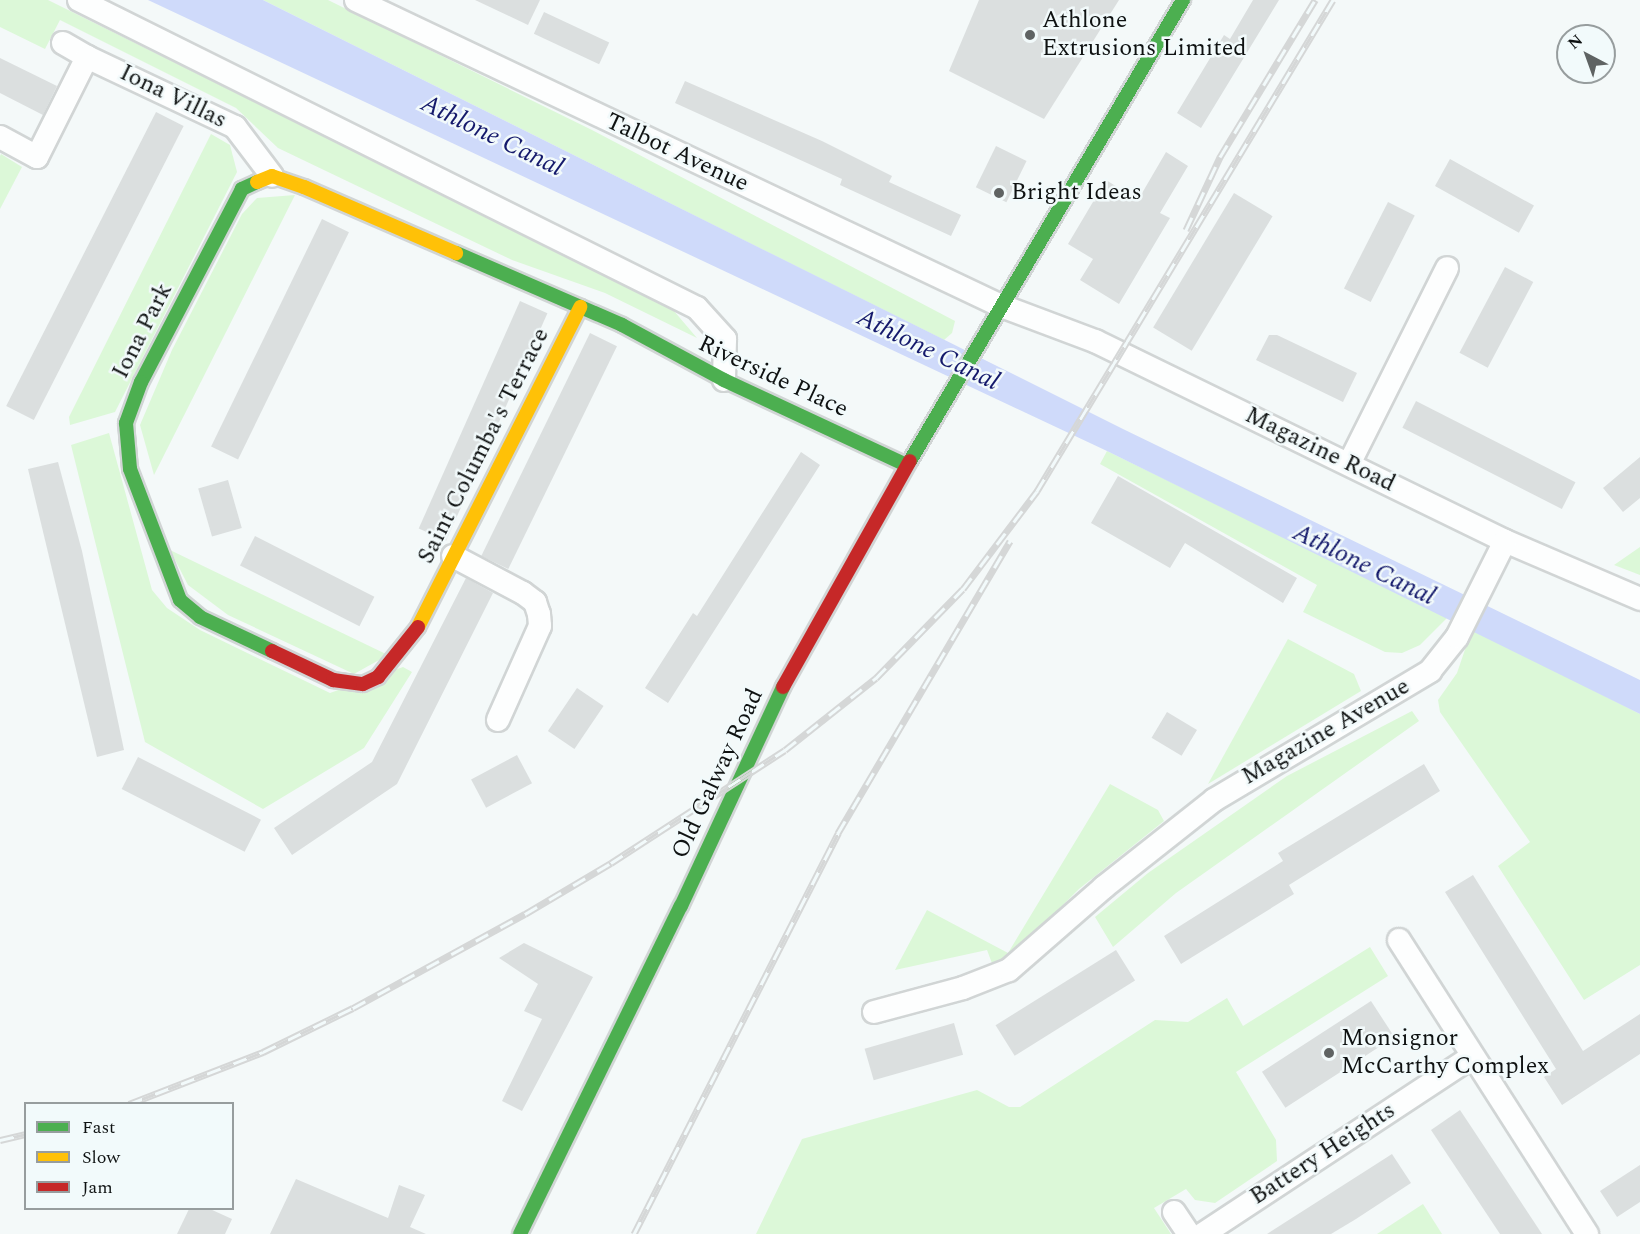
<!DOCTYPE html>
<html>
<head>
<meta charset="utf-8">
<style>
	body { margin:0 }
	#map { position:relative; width:1640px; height:1234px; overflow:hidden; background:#f4f9f9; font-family:Spectral,serif }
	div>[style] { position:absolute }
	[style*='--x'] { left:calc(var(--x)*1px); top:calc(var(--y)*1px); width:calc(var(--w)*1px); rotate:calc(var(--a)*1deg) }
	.green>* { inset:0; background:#dcf8d8 }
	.water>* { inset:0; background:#cfdafa }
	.building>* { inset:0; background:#dbdfdf; transform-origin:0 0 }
	.roads { filter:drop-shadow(2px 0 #d1d5d5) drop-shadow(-2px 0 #d1d5d5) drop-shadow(0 2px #d1d5d5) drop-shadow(0 -2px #d1d5d5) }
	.street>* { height:22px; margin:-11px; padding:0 11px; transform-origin:11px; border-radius:11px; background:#fdfefe }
	.fast>* { height:14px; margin:-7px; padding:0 7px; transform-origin:7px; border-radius:7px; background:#4caf50 }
	.slow>* { height:14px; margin:-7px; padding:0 7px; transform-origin:7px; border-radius:7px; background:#ffc107 }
	.jam>* { height:14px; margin:-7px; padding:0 7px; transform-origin:7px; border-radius:7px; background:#c62828 }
	.rail>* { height:7px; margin-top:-3.5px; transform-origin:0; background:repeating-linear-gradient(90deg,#f2fafb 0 14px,#d5d7d7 0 28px); box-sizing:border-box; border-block:2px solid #d5d7d7 }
	.dots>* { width:16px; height:16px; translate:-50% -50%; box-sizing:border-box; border:3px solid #f2fafb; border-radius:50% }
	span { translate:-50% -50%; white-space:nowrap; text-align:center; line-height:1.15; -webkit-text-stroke:5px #f2fafb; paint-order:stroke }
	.poi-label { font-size:24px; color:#0f1212 }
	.left { translate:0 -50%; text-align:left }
	.street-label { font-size:24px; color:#0f1212 }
	.water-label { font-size:26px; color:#151a6c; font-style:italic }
	.legend { position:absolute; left:24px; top:1102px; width:210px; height:108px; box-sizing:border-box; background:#f2fafb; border:2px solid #979d9e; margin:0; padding:8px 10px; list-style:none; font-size:18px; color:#0f1212 }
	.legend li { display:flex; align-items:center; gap:12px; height:30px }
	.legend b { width:30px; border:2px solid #979d9e }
	.north { position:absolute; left:1556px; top:24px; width:60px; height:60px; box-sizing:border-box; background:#f2fafb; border:2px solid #979d9e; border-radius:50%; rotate:319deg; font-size:16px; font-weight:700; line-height:24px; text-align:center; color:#0f1212 }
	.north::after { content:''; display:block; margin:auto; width:21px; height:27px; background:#5f6363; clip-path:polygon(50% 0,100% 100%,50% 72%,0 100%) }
</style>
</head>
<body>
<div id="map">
	<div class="green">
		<div style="clip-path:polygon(0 0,48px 0,654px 299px,674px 311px,697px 338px,605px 293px,512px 260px,303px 160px,278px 148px,236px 108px,60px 20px,45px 49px,0 27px)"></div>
		<div style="clip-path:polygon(263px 0,328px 0,592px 130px,955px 321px,952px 333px,944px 340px)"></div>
		<div style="clip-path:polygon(211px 134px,230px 145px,237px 172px,115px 412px,70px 425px,69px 417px)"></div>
		<div style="clip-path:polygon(1px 154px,22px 167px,0 209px,0 156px)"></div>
		<div style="clip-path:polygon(295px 195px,154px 475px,140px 425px,172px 350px,242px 214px,257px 198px)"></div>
		<div style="clip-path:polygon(109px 433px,152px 590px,167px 608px,200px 630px,330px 693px,403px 667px,412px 672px,364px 748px,263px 809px,145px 742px,71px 445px)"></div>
		<div style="clip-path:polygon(1107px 451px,1448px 617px,1420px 645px,1402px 653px,1385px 652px,1303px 612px,1317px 585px,1100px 464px)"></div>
		<div style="clip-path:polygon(1640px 547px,1640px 575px,1614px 565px)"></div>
		<div style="clip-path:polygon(170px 550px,388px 655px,354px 674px,228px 615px,188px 585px)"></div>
		<div style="clip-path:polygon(1472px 629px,1640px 714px,1640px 965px,1584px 1000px,1498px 866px,1530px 842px,1440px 712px,1438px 700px,1457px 673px)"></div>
		<div style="clip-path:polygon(1288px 639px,1354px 674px,1361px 691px,1208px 784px)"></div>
		<div style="clip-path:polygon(1412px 711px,1419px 721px,1176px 893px,1113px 947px,1095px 917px,1148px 873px,1287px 776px)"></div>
		<div style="clip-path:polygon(1110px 784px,1158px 810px,1164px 821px,1079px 889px,1008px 960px,993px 966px,987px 950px,895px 970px,927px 910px,1008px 953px)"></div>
		<div style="clip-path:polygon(1370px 947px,1388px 976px,1236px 1072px,1276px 1140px,1277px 1161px,1215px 1203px,1195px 1200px,1186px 1189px,1154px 1208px,1171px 1234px,756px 1234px,802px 1139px,977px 1090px,1009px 1107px,1020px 1107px,1155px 1020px,1188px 1022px,1227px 998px,1243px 1026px)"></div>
		<div style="clip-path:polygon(1423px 1204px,1442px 1234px,1377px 1234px)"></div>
	</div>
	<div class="water">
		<div style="clip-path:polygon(148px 0,263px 0,1123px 429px,1640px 680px,1640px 714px,1107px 451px)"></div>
	</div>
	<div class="building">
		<div style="clip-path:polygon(475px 0,540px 0,528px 25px)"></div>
		<div style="clip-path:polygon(979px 0,1119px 0,1044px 119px,949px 71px)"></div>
		<div style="clip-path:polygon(1253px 0,1279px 0,1201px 128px,1177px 113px,1224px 35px,1230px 39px)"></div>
		<div style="left:544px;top:12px;width:72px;height:24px;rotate:25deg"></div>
		<div style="clip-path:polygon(0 58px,57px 86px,43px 115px,0 93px)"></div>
		<div style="clip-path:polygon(685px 81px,822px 141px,892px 176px,889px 182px,961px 215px,951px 236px,840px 185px,842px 179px,675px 103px)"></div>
		<div style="left:156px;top:112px;width:31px;height:330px;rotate:27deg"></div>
		<div style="left:996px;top:146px;width:34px;height:46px;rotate:26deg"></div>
		<div style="clip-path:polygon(1166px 152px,1188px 166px,1160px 213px,1170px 218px,1119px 304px,1080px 280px,1093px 259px,1068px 244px,1106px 180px,1138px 200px)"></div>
		<div style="left:1450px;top:159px;width:96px;height:31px;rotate:29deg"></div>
		<div style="left:1234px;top:193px;width:45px;height:157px;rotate:31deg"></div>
		<div style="left:1388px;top:202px;width:30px;height:97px;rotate:27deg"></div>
		<div style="left:322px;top:219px;width:30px;height:253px;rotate:26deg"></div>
		<div style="left:1505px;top:267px;width:32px;height:97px;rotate:28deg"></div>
		<div style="left:520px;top:301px;width:30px;height:249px;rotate:24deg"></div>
		<div style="left:590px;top:333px;width:30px;height:248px;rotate:26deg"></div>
		<div style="clip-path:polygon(1269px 335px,1277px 335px,1357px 373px,1343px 402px,1256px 360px)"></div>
		<div style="left:1416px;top:401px;width:179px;height:30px;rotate:27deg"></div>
		<div style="clip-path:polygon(801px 452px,820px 465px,668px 703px,645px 688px,693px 613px,697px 616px)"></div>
		<div style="clip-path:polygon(1640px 457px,1640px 498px,1623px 512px,1603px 488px)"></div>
		<div style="clip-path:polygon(58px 462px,82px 551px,124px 750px,97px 757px,28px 469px)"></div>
		<div style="clip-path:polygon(1118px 476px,1297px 578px,1283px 603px,1185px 543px,1170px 568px,1091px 523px)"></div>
		<div style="left:228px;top:480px;width:50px;height:31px;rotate:74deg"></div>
		<div style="left:255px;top:536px;width:134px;height:33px;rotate:27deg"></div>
		<div style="clip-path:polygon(466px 578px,493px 593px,397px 784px,292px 855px,274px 828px,372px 762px)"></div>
		<div style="left:577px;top:688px;width:32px;height:52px;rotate:34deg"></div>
		<div style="left:1167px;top:712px;width:35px;height:30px;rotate:31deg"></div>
		<div style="left:517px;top:755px;width:32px;height:52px;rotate:62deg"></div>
		<div style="left:138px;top:757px;width:138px;height:36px;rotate:27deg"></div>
		<div style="clip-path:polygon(1424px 764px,1440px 791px,1289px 885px,1294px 894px,1181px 964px,1164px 936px,1283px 861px,1278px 853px)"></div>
		<div style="clip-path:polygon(1473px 875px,1583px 1051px,1640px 1014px,1640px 1054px,1562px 1105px,1544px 1077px,1556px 1069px,1445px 892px)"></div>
		<div style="clip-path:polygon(524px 943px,593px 977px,522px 1111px,502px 1101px,542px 1019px,524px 1011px,538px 984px,499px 958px)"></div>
		<div style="left:1116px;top:950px;width:36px;height:142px;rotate:58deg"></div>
		<div style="left:1371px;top:1001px;width:43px;height:130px;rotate:57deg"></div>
		<div style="left:954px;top:1023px;width:33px;height:93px;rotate:74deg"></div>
		<div style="clip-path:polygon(1460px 1110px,1472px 1128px,1542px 1234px,1500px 1234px,1431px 1130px)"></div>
		<div style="clip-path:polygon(1392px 1154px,1411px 1183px,1356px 1219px,1331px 1234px,1267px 1234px)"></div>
		<div style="clip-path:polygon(1640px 1165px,1640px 1202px,1617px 1217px,1600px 1191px)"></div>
		<div style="clip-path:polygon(296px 1179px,388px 1218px,399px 1185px,425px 1195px,410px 1227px,426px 1234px,270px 1234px)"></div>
		<div style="clip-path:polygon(189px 1209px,210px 1209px,232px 1219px,225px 1234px,177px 1234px)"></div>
	</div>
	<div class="roads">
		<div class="street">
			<div style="--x:79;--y:0;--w:690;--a:26.49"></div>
			<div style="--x:697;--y:308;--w:42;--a:47.9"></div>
			<div style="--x:725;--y:339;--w:41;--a:91.4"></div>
			<div style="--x:356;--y:0;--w:712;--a:25.38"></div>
			<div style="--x:999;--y:305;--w:103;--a:20.6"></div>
			<div style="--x:1095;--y:341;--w:456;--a:26"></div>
			<div style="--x:1505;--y:541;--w:147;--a:23.2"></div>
			<div style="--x:63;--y:43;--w:28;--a:30"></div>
			<div style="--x:0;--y:137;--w:42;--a:28.4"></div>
			<div style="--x:37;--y:157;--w:112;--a:-63.4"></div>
			<div style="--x:87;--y:57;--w:164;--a:25.3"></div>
			<div style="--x:235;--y:127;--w:61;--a:52.9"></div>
			<div style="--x:1349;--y:464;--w:219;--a:-63.4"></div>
			<div style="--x:453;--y:556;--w:79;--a:27.9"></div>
			<div style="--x:523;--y:593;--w:15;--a:37"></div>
			<div style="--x:535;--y:602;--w:13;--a:72"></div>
			<div style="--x:539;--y:614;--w:12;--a:85"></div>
			<div style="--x:540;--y:626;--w:103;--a:114.1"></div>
			<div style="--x:1399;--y:940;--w:349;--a:57.4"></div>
			<div style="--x:874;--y:1012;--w:92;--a:-15.1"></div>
			<div style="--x:963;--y:988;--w:49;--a:-21.4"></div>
			<div style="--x:1009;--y:970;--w:126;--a:-41.1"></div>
			<div style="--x:1104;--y:887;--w:140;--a:-38.3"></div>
			<div style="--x:1214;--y:800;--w:252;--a:-30.8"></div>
			<div style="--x:1430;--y:671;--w:43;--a:-51.5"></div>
			<div style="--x:1457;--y:637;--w:107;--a:-63.4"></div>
			<div style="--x:1174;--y:1212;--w:27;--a:56"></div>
			<div style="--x:1203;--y:1234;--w:323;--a:-33.4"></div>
		</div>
		<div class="fast">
			<div style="--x:257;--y:182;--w:17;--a:155"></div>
			<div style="--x:242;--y:189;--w:218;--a:117.6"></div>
			<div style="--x:141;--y:382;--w:44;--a:110.1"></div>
			<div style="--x:126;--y:423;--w:46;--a:85"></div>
			<div style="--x:130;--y:469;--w:140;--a:69.1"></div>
			<div style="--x:180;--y:600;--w:26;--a:40"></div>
			<div style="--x:200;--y:617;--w:80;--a:25.3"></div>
			<div style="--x:456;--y:253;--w:181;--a:23.4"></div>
			<div style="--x:622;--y:325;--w:116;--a:28.3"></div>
			<div style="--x:724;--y:380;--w:201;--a:25"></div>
			<div style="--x:910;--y:461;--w:536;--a:-59.37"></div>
			<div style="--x:520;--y:1234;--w:365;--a:-63.9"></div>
			<div style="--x:681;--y:906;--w:242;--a:-65"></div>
		</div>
		<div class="slow">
			<div style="--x:257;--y:182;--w:16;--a:-22"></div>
			<div style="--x:272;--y:176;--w:34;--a:19"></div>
			<div style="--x:304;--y:187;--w:166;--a:23.5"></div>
			<div style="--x:418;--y:627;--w:359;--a:-63.1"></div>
		</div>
		<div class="jam">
			<div style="--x:272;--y:651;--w:68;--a:25.4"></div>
			<div style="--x:333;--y:680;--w:30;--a:8"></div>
			<div style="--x:363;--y:684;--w:17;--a:-25"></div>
			<div style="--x:378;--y:677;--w:64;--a:-51.3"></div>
			<div style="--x:783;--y:687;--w:259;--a:-60.7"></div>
		</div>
	</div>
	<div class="rail">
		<div style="--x:1186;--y:230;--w:81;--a:-65"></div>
		<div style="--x:1220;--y:157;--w:184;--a:-58.8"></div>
		<div style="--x:129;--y:1104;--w:144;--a:-21.2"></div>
		<div style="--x:263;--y:1052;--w:100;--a:-26.1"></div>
		<div style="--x:353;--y:1008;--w:196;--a:-28.7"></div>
		<div style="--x:525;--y:914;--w:100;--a:-30.7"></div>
		<div style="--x:611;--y:863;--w:207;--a:-33"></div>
		<div style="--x:785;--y:750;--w:116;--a:-38.4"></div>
		<div style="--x:876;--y:678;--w:124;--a:-45.7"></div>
		<div style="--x:963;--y:589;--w:123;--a:-52.9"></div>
		<div style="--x:1037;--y:491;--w:573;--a:-58.92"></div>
		<div style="--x:0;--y:1140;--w:27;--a:-13"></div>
		<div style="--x:634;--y:1234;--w:450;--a:-63"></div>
		<div style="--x:838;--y:833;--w:339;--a:-59.5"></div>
	</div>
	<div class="dots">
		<div style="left:1030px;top:35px;background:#5f6363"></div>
		<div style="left:999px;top:193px;background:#5f6363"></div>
		<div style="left:1329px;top:1053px;background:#5f6363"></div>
	</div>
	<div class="poi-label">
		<span class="left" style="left:1042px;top:35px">Athlone<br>Extrusions Limited</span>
		<span class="left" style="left:1011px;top:193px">Bright Ideas</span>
		<span class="left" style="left:1341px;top:1053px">Monsignor<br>McCarthy Complex</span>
	</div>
	<div class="street-label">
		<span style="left:173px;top:97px;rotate:26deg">Iona Villas</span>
		<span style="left:677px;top:153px;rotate:25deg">Talbot Avenue</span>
		<span style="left:143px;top:331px;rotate:-63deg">Iona Park</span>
		<span style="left:773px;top:377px;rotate:25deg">Riverside Place</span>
		<span style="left:484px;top:446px;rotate:-63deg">Saint Columba's Terrace</span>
		<span style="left:1320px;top:450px;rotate:26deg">Magazine Road</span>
		<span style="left:1326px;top:732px;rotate:-30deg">Magazine Avenue</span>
		<span style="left:718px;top:774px;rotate:-65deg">Old Galway Road</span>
		<span style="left:1323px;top:1154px;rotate:-33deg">Battery Heights</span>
	</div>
	<div class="water-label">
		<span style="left:492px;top:136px;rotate:26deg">Athlone Canal</span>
		<span style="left:928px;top:350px;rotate:26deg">Athlone Canal</span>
		<span style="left:1364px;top:565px;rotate:26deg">Athlone Canal</span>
	</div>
	<ul class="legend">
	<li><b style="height:8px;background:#4caf50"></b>Fast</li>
	<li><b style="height:8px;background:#ffc107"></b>Slow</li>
	<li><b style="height:8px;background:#c62828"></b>Jam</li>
	</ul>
	<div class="north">N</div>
</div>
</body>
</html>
